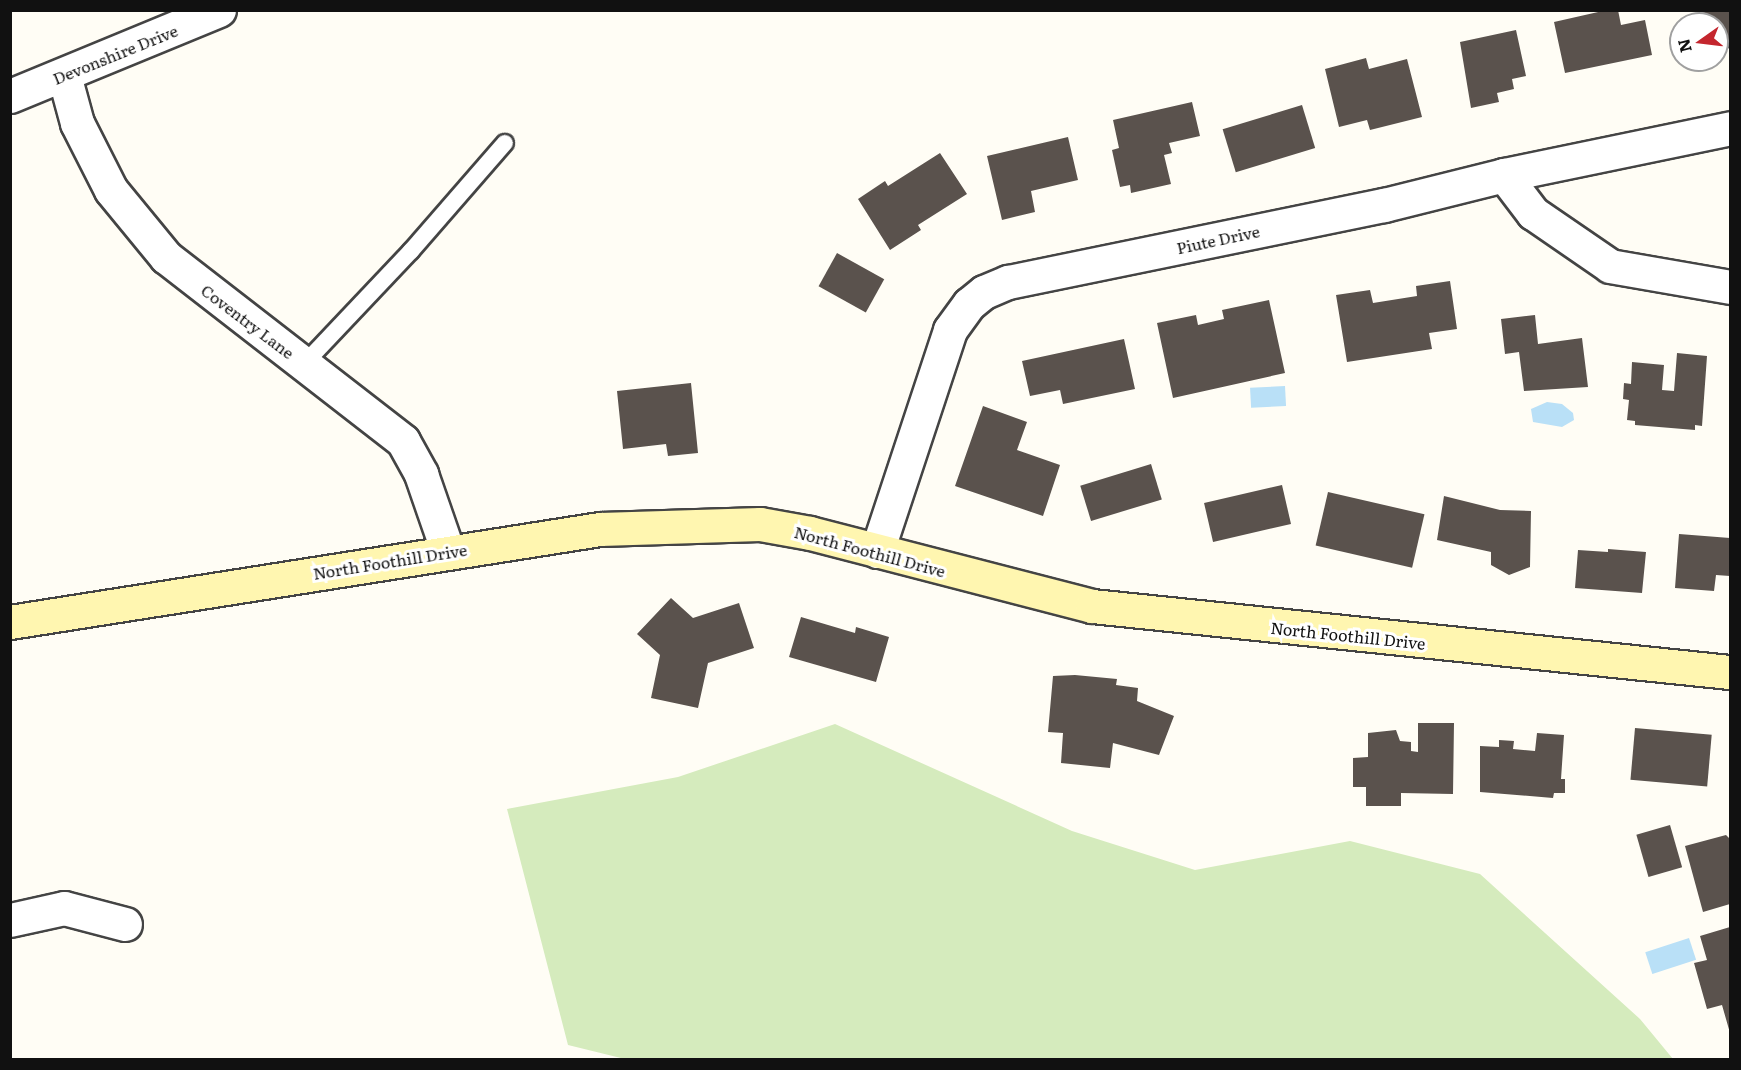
<!DOCTYPE html>
<html>
<head>
<meta charset="utf-8">
<style>
	body { margin:0 }
	#map { position:relative; width:1741px; height:1070px; overflow:hidden; background:#fffdf5; font-family:Literata,serif }
	div>[style] { position:absolute }
	[style*='--x'] { left:calc(var(--x)*1px); top:calc(var(--y)*1px); width:calc(var(--w)*1px); rotate:calc(var(--a)*1deg) }
	.green>* { inset:0; background:#d5ebbd }
	.water>* { inset:0; background:#b9e0f7; transform-origin:0 0 }
	.building>* { inset:0; background:#5a524d; transform-origin:0 0 }
	.roads { filter:drop-shadow(2px 0 #444) drop-shadow(-2px 0 #444) drop-shadow(0 2px #444) drop-shadow(0 -2px #444) }
	.lane>* { height:16px; margin:-8px; padding:0 8px; transform-origin:8px; border-radius:8px; background:#fff }
	.street>* { height:33px; margin:-16.5px; padding:0 16.5px; transform-origin:16.5px; border-radius:16.5px; background:#fff }
	.secondary>* { height:33px; margin:-16.5px; padding:0 16.5px; transform-origin:16.5px; border-radius:16.5px; background:#fff6b0 }
	span { translate:-50% -50%; white-space:nowrap; text-align:center; line-height:1.15; -webkit-text-stroke:6px #fff; paint-order:stroke }
	.street-label { font-size:16px; color:#111 }
	.frame { position:absolute; inset:0; border:12px solid #111; pointer-events:none }
	.north { position:absolute; left:1669px; top:12px; width:60px; height:60px; box-sizing:border-box; background:#fff; border:2px solid #a0a0a0; border-radius:50%; rotate:256deg; font-size:16px; font-weight:700; line-height:24px; text-align:center; color:#111 }
	.north::after { content:''; display:block; margin:auto; width:21px; height:27px; background:#c4262e; clip-path:polygon(50% 0,100% 100%,50% 72%,0 100%) }
</style>
</head>
<body>
<div id="map">
	<div class="green">
		<div style="clip-path:polygon(835px 724px,1072px 831px,1195px 870px,1350px 841px,1480px 874px,1640px 1019px,1673px 1059px,629px 1060px,568px 1045px,507px 809px,678px 777px)"></div>
	</div>
	<div class="water">
		<div style="left:1285px;top:386px;width:20px;height:35px;rotate:87deg"></div>
		<div style="clip-path:polygon(1547px 402px,1562px 404px,1573px 413px,1574px 420px,1562px 427px,1533px 422px,1531px 409px)"></div>
		<div style="left:1689px;top:938px;width:23px;height:46px;rotate:72deg"></div>
	</div>
	<div class="building">
		<div style="clip-path:polygon(1607px 10px,1618px 10px,1621px 25px,1645px 20px,1652px 55px,1565px 73px,1554px 22px)"></div>
		<div style="clip-path:polygon(1715px 10px,1730px 10px,1730px 48px,1717px 51px,1717px 24px,1687px 24px,1686px 16px)"></div>
		<div style="clip-path:polygon(1516px 30px,1526px 76px,1512px 79px,1514px 89px,1497px 93px,1499px 102px,1471px 108px,1460px 42px)"></div>
		<div style="clip-path:polygon(1366px 58px,1369px 69px,1407px 59px,1422px 117px,1370px 130px,1367px 120px,1339px 127px,1325px 69px)"></div>
		<div style="clip-path:polygon(1192px 102px,1200px 136px,1169px 143px,1172px 153px,1164px 155px,1171px 184px,1131px 193px,1130px 185px,1120px 187px,1112px 150px,1119px 148px,1113px 120px)"></div>
		<div style="left:1302px;top:105px;width:45px;height:83px;rotate:73deg"></div>
		<div style="clip-path:polygon(1068px 137px,1078px 180px,1031px 191px,1035px 212px,1002px 220px,987px 156px)"></div>
		<div style="clip-path:polygon(940px 153px,967px 194px,918px 225px,921px 230px,890px 250px,858px 199px,885px 181px,888px 186px)"></div>
		<div style="left:837px;top:253px;width:54px;height:38px;rotate:29deg"></div>
		<div style="clip-path:polygon(1450px 281px,1457px 329px,1429px 333px,1432px 349px,1347px 362px,1336px 295px,1370px 290px,1373px 303px,1417px 296px,1416px 286px)"></div>
		<div style="clip-path:polygon(1269px 300px,1285px 373px,1173px 398px,1157px 323px,1196px 315px,1198px 325px,1224px 319px,1222px 310px)"></div>
		<div style="clip-path:polygon(1535px 315px,1538px 344px,1582px 338px,1588px 387px,1524px 391px,1519px 352px,1505px 354px,1501px 319px)"></div>
		<div style="clip-path:polygon(1124px 339px,1135px 389px,1063px 404px,1060px 390px,1030px 396px,1022px 361px)"></div>
		<div style="clip-path:polygon(1677px 353px,1707px 356px,1702px 426px,1695px 425px,1695px 430px,1635px 425px,1635px 421px,1627px 420px,1629px 400px,1623px 399px,1624px 383px,1631px 384px,1632px 362px,1664px 365px,1662px 390px,1674px 391px)"></div>
		<div style="clip-path:polygon(691px 383px,698px 453px,668px 456px,666px 444px,623px 449px,617px 391px)"></div>
		<div style="clip-path:polygon(983px 406px,1027px 422px,1017px 450px,1060px 465px,1043px 516px,955px 486px)"></div>
		<div style="left:1151px;top:464px;width:37px;height:74px;rotate:73deg"></div>
		<div style="left:1282px;top:485px;width:40px;height:80px;rotate:77deg"></div>
		<div style="left:1328px;top:492px;width:99px;height:55px;rotate:13deg"></div>
		<div style="clip-path:polygon(1444px 496px,1500px 510px,1531px 511px,1530px 567px,1509px 575px,1491px 565px,1491px 552px,1437px 540px)"></div>
		<div style="clip-path:polygon(1679px 534px,1730px 538px,1730px 576px,1716px 575px,1714px 591px,1675px 588px)"></div>
		<div style="clip-path:polygon(1608px 549px,1646px 552px,1642px 593px,1575px 588px,1578px 550px,1608px 552px)"></div>
		<div style="clip-path:polygon(671px 598px,693px 618px,739px 603px,754px 648px,708px 663px,698px 708px,651px 698px,660px 655px,637px 634px)"></div>
		<div style="clip-path:polygon(801px 617px,855px 633px,856px 627px,889px 637px,876px 682px,789px 657px)"></div>
		<div style="clip-path:polygon(1075px 675px,1117px 679px,1116px 685px,1138px 688px,1137px 701px,1174px 716px,1159px 755px,1113px 743px,1110px 768px,1061px 763px,1063px 733px,1048px 732px,1053px 676px)"></div>
		<div style="clip-path:polygon(1418px 723px,1454px 723px,1453px 794px,1401px 793px,1401px 806px,1366px 806px,1366px 787px,1353px 787px,1353px 758px,1368px 757px,1368px 733px,1396px 730px,1400px 741px,1411px 742px,1411px 751px,1418px 752px)"></div>
		<div style="left:1635px;top:728px;width:77px;height:52px;rotate:5deg"></div>
		<div style="clip-path:polygon(1537px 733px,1564px 735px,1561px 779px,1565px 779px,1565px 793px,1554px 793px,1553px 798px,1480px 792px,1480px 746px,1499px 747px,1499px 740px,1514px 741px,1513px 749px,1535px 751px)"></div>
		<div style="left:1670px;top:825px;width:44px;height:35px;rotate:74deg"></div>
		<div style="clip-path:polygon(1726px 835px,1730px 839px,1730px 904px,1703px 912px,1685px 846px)"></div>
		<div style="clip-path:polygon(1730px 927px,1730px 1033px,1722px 1005px,1707px 1009px,1694px 963px,1707px 960px,1700px 936px)"></div>
	</div>
	<div class="roads">
		<div class="lane">
			<div style="--x:305;--y:363;--w:154;--a:-46.6"></div>
			<div style="--x:411;--y:251;--w:143;--a:-49"></div>
		</div>
		<div class="street">
			<div style="--x:64;--y:75;--w:50;--a:74.8"></div>
			<div style="--x:77;--y:123;--w:75;--a:63.1"></div>
			<div style="--x:111;--y:190;--w:87;--a:50.6"></div>
			<div style="--x:166;--y:257;--w:300;--a:37.8"></div>
			<div style="--x:403;--y:441;--w:38;--a:61"></div>
			<div style="--x:421;--y:474;--w:83;--a:70.9"></div>
			<div style="--x:10;--y:96;--w:226;--a:-22.4"></div>
			<div style="--x:1504;--y:175;--w:48;--a:52.7"></div>
			<div style="--x:1533;--y:213;--w:93;--a:34.5"></div>
			<div style="--x:1610;--y:266;--w:122;--a:9.9"></div>
			<div style="--x:877;--y:551;--w:233;--a:-71.7"></div>
			<div style="--x:950;--y:330;--w:32;--a:-54"></div>
			<div style="--x:969;--y:304;--w:19;--a:-39"></div>
			<div style="--x:984;--y:292;--w:26;--a:-23"></div>
			<div style="--x:1008;--y:282;--w:384;--a:-11.6"></div>
			<div style="--x:1384;--y:205;--w:124;--a:-14"></div>
			<div style="--x:1504;--y:175;--w:231;--a:-11.7"></div>
			<div style="--x:10;--y:920;--w:55;--a:-12.5"></div>
			<div style="--x:64;--y:908;--w:63;--a:14.7"></div>
		</div>
		<div class="secondary">
			<div style="--x:10;--y:622;--w:597;--a:-8.96"></div>
			<div style="--x:600;--y:529;--w:160;--a:-1.8"></div>
			<div style="--x:760;--y:524;--w:51;--a:10.2"></div>
			<div style="--x:810;--y:533;--w:291;--a:14.5"></div>
			<div style="--x:1092;--y:606;--w:641;--a:5.91"></div>
		</div>
	</div>
	<div class="street-label">
		<span style="left:115px;top:54px;rotate:-22deg">Devonshire Drive</span>
		<span style="left:1218px;top:239px;rotate:-12deg">Piute Drive</span>
		<span style="left:248px;top:321px;rotate:37deg">Coventry Lane</span>
		<span style="left:870px;top:551px;rotate:15deg">North Foothill Drive</span>
		<span style="left:390px;top:561px;rotate:-9deg">North Foothill Drive</span>
		<span style="left:1348px;top:635px;rotate:6deg">North Foothill Drive</span>
	</div>
	<div class="frame"></div>
	<div class="north">N</div>
</div>
</body>
</html>
